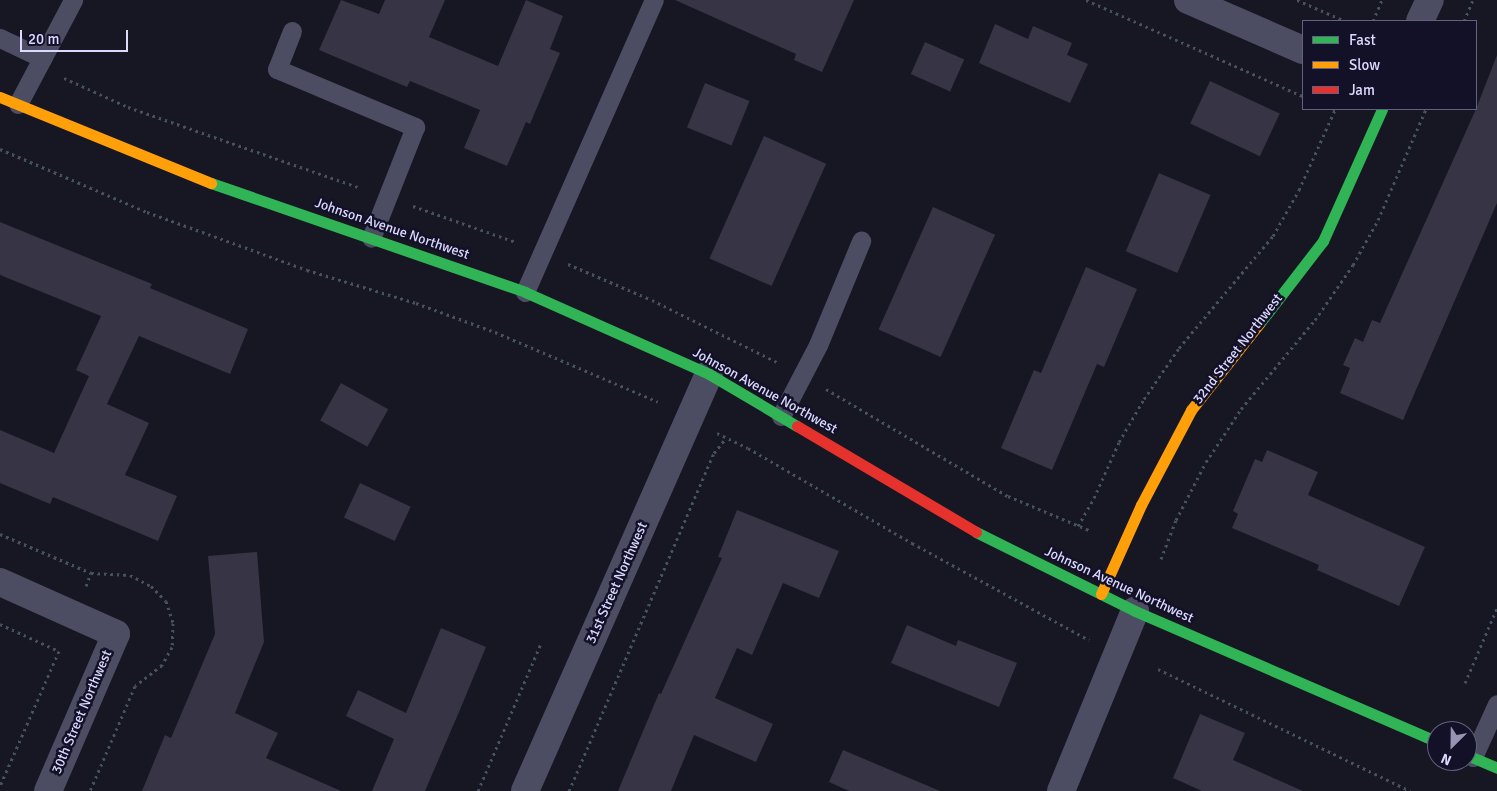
<!DOCTYPE html>
<html>
<head>
<meta charset="utf-8">
<style>
	body { margin:0 }
	#map { position:relative; width:1497px; height:791px; overflow:hidden; background:#171623; font-family:Signika,sans-serif }
	div>[style] { position:absolute }
	[style*='--x'] { left:calc(var(--x)*1px); top:calc(var(--y)*1px); width:calc(var(--w)*1px); rotate:calc(var(--a)*1deg) }
	.building>* { inset:0; background:#363445; transform-origin:0 0 }
	.path>* { height:3px; margin-top:-1.5px; transform-origin:0; background:repeating-linear-gradient(90deg,#45525f 0 2.5px,transparent 0 6.5px) }
	.lane>* { height:19px; margin:-9.5px; padding:0 9.5px; transform-origin:9.5px; border-radius:9.5px; background:#4c4c63 }
	.street>* { height:28px; margin:-14px; padding:0 14px; transform-origin:14px; border-radius:14px; background:#4c4c63 }
	.fast>* { height:11px; margin:-5.5px; padding:0 5.5px; transform-origin:5.5px; border-radius:5.5px; background:#30b455 }
	.slow>* { height:11px; margin:-5.5px; padding:0 5.5px; transform-origin:5.5px; border-radius:5.5px; background:#ff9f0a }
	.jam>* { height:11px; margin:-5.5px; padding:0 5.5px; transform-origin:5.5px; border-radius:5.5px; background:#e5322d }
	span { translate:-50% -50%; white-space:nowrap; text-align:center; line-height:1.15; -webkit-text-stroke:5px #131128; paint-order:stroke }
	.street-label { font-size:14px; color:#dbd9fe }
	.legend { position:absolute; left:1302px; top:20px; width:175px; height:90px; box-sizing:border-box; background:#131128; border:1px solid #63617e; margin:0; padding:6px 9px; list-style:none; font-size:15px; color:#dbd9fe }
	.legend li { display:flex; align-items:center; gap:10px; height:25px }
	.legend b { width:25px; border:1px solid #63617e }
	.north { position:absolute; left:1427px; top:721px; width:50px; height:50px; box-sizing:border-box; background:#131128; border:1px solid #63617e; border-radius:50%; rotate:203deg; font-size:14px; font-weight:700; line-height:20px; text-align:center; color:#dbd9fe }
	.north::after { content:''; display:block; margin:auto; width:18px; height:22px; background:#9695b1; clip-path:polygon(50% 0,100% 100%,50% 72%,0 100%) }
	.scale { position:absolute; left:20px; top:30px; width:108px; height:22px; box-sizing:border-box; border:2px solid #dbd9fe; border-top:0; padding-left:6px; font-size:15px; line-height:18px; white-space:nowrap; color:#dbd9fe; -webkit-text-stroke:4px #131128; paint-order:stroke }
</style>
</head>
<body>
<div id="map">
	<div class="building">
		<div style="clip-path:polygon(341px 0,379px 14px,385px 0,445px 0,429px 37px,498px 66px,526px 0,563px 16px,550px 49px,560px 53px,530px 124px,526px 122px,507px 166px,464px 148px,480px 110px,410px 81px,407px 87px,319px 50px)"></div>
		<div style="clip-path:polygon(675px 0,854px 0,822px 72px,794px 60px,796px 54px)"></div>
		<div style="clip-path:polygon(995px 24px,1028px 39px,1033px 26px,1072px 43px,1067px 55px,1088px 64px,1070px 103px,979px 63px)"></div>
		<div style="left:925px;top:42px;width:43px;height:35px;rotate:24deg"></div>
		<div style="clip-path:polygon(1497px 55px,1497px 203px,1403px 420px,1340px 393px,1350px 368px,1343px 365px,1355px 338px,1363px 342px,1372px 320px,1380px 323px,1476px 109px)"></div>
		<div style="left:1210px;top:81px;width:77px;height:47px;rotate:25deg"></div>
		<div style="left:705px;top:83px;width:48px;height:48px;rotate:22deg"></div>
		<div style="left:764px;top:136px;width:68px;height:134px;rotate:24deg"></div>
		<div style="left:1159px;top:173px;width:56px;height:85px;rotate:23deg"></div>
		<div style="left:933px;top:207px;width:68px;height:134px;rotate:24deg"></div>
		<div style="clip-path:polygon(0 222px,152px 284px,150px 288px,248px 329px,230px 374px,139px 336px,107px 404px,149px 423px,125px 475px,177px 496px,158px 541px,53px 497px,50px 504px,0 483px,0 430px,54px 453px,89px 376px,76px 370px,101px 316px,0 275px)"></div>
		<div style="clip-path:polygon(1086px 267px,1137px 289px,1104px 367px,1097px 364px,1052px 470px,1001px 448px,1034px 370px,1041px 373px)"></div>
		<div style="left:341px;top:383px;width:54px;height:43px;rotate:29deg"></div>
		<div style="clip-path:polygon(1267px 450px,1318px 472px,1308px 495px,1425px 547px,1399px 606px,1317px 570px,1319px 565px,1232px 528px,1238px 514px,1233px 511px,1255px 459px,1262px 462px)"></div>
		<div style="left:360px;top:483px;width:56px;height:38px;rotate:25deg"></div>
		<div style="clip-path:polygon(737px 510px,839px 551px,819px 598px,783px 583px,752px 655px,737px 648px,715px 698px,773px 724px,756px 762px,694px 735px,671px 791px,618px 791px,659px 693px,661px 694px,722px 558px,718px 557px)"></div>
		<div style="clip-path:polygon(257px 552px,264px 642px,235px 713px,278px 733px,266px 758px,341px 791px,142px 791px,165px 735px,171px 738px,215px 634px,208px 556px)"></div>
		<div style="clip-path:polygon(907px 625px,956px 646px,958px 640px,1017px 663px,999px 707px,891px 663px)"></div>
		<div style="clip-path:polygon(441px 628px,486px 647px,459px 712px,425px 791px,372px 791px,394px 739px,346px 716px,358px 690px,406px 713px)"></div>
		<div style="clip-path:polygon(1200px 714px,1245px 733px,1233px 760px,1303px 791px,1202px 791px,1173px 778px)"></div>
		<div style="clip-path:polygon(843px 750px,940px 791px,849px 791px,829px 782px)"></div>
	</div>
	<div class="path">
		<div style="--x:1086;--y:0;--w:237;--a:23.9"></div>
		<div style="--x:1297;--y:0;--w:52;--a:23.6"></div>
		<div style="--x:1373;--y:21;--w:23;--a:-67"></div>
		<div style="--x:1464;--y:21;--w:23;--a:-67"></div>
		<div style="--x:64;--y:78;--w:70;--a:24.4"></div>
		<div style="--x:128;--y:107;--w:246;--a:19.2"></div>
		<div style="--x:0;--y:149;--w:160;--a:23.2"></div>
		<div style="--x:147;--y:212;--w:170;--a:19.9"></div>
		<div style="--x:307;--y:270;--w:114;--a:16.8"></div>
		<div style="--x:416;--y:303;--w:84;--a:20.2"></div>
		<div style="--x:495;--y:332;--w:177;--a:23.2"></div>
		<div style="--x:413;--y:206;--w:109;--a:19.3"></div>
		<div style="--x:568;--y:264;--w:91;--a:23.2"></div>
		<div style="--x:652;--y:300;--w:140;--a:26.4"></div>
		<div style="--x:826;--y:389;--w:211;--a:30.5"></div>
		<div style="--x:1008;--y:496;--w:88;--a:22.8"></div>
		<div style="--x:717;--y:433;--w:34;--a:26"></div>
		<div style="--x:748;--y:448;--w:190;--a:30.1"></div>
		<div style="--x:912;--y:543;--w:202;--a:28.7"></div>
		<div style="--x:1078;--y:526;--w:32;--a:-60"></div>
		<div style="--x:1094;--y:498;--w:61;--a:-65.9"></div>
		<div style="--x:1119;--y:442;--w:50;--a:-59.8"></div>
		<div style="--x:1144;--y:399;--w:62;--a:-55.5"></div>
		<div style="--x:1179;--y:348;--w:146;--a:-50"></div>
		<div style="--x:1273;--y:236;--w:53;--a:-60.5"></div>
		<div style="--x:1299;--y:190;--w:88;--a:-65.8"></div>
		<div style="--x:1335;--y:110;--w:2;--a:-153"></div>
		<div style="--x:0;--y:534;--w:99;--a:23.2"></div>
		<div style="--x:91;--y:573;--w:39;--a:3"></div>
		<div style="--x:130;--y:575;--w:24;--a:28"></div>
		<div style="--x:151;--y:586;--w:21;--a:45"></div>
		<div style="--x:166;--y:601;--w:23;--a:72"></div>
		<div style="--x:173;--y:623;--w:24;--a:92"></div>
		<div style="--x:172;--y:647;--w:21;--a:119"></div>
		<div style="--x:162;--y:665;--w:34;--a:142"></div>
		<div style="--x:135;--y:686;--w:114;--a:113.2"></div>
		<div style="--x:1161;--y:559;--w:42;--a:-69"></div>
		<div style="--x:1176;--y:520;--w:65;--a:-62.7"></div>
		<div style="--x:1206;--y:462;--w:64;--a:-56.6"></div>
		<div style="--x:1241;--y:409;--w:116;--a:-50.3"></div>
		<div style="--x:1315;--y:320;--w:67;--a:-55.4"></div>
		<div style="--x:1353;--y:265;--w:51;--a:-60.9"></div>
		<div style="--x:1378;--y:220;--w:121;--a:-66.6"></div>
		<div style="--x:86;--y:586;--w:14;--a:-69"></div>
		<div style="--x:0;--y:624;--w:65;--a:24.6"></div>
		<div style="--x:59;--y:651;--w:147;--a:113.6"></div>
		<div style="--x:1158;--y:669;--w:280;--a:25.8"></div>
		<div style="--x:1465;--y:683;--w:82;--a:-66.9"></div>
		<div style="--x:478;--y:791;--w:161;--a:-66.9"></div>
		<div style="--x:569;--y:791;--w:368;--a:-66.8"></div>
		<div style="--x:714;--y:453;--w:19;--a:-51"></div>
	</div>
	<div class="lane">
		<div style="--x:292;--y:31;--w:41;--a:111.5"></div>
		<div style="--x:277;--y:69;--w:150;--a:22.8"></div>
		<div style="--x:415;--y:127;--w:119;--a:111.6"></div>
		<div style="--x:0;--y:38;--w:47;--a:25.5"></div>
		<div style="--x:18;--y:104;--w:118;--a:-62.1"></div>
		<div style="--x:525;--y:292;--w:319;--a:-66.2"></div>
		<div style="--x:781;--y:416;--w:80;--a:-62.5"></div>
		<div style="--x:818;--y:345;--w:113;--a:-67.5"></div>
		<div style="--x:1473;--y:757;--w:58;--a:-65.6"></div>
	</div>
	<div class="street">
		<div style="--x:1188;--y:0;--w:125;--a:23.5"></div>
		<div style="--x:1420;--y:21;--w:23;--a:-65"></div>
		<div style="--x:0;--y:582;--w:127;--a:24.1"></div>
		<div style="--x:116;--y:634;--w:171;--a:113.4"></div>
		<div style="--x:525;--y:791;--w:456;--a:-66.2"></div>
		<div style="--x:1061;--y:791;--w:195;--a:-67.7"></div>
	</div>
	<div class="fast">
		<div style="--x:211;--y:183;--w:332;--a:19.1"></div>
		<div style="--x:525;--y:292;--w:201;--a:24"></div>
		<div style="--x:709;--y:374;--w:102;--a:30.6"></div>
		<div style="--x:1259;--y:324;--w:105;--a:-52.4"></div>
		<div style="--x:1323;--y:241;--w:145;--a:-65.9"></div>
		<div style="--x:976;--y:532;--w:178;--a:26.4"></div>
		<div style="--x:1135;--y:611;--w:329;--a:23.4"></div>
		<div style="--x:1467;--y:755;--w:33;--a:23"></div>
	</div>
	<div class="slow">
		<div style="--x:0;--y:97;--w:228;--a:22.2"></div>
		<div style="--x:1101;--y:594;--w:98;--a:-65.8"></div>
		<div style="--x:1141;--y:505;--w:107;--a:-62.2"></div>
		<div style="--x:1191;--y:410;--w:110;--a:-51.7"></div>
	</div>
	<div class="jam">
		<div style="--x:797;--y:426;--w:208;--a:30.6"></div>
	</div>
	<div class="street-label">
		<span style="left:392px;top:229px;rotate:19deg">Johnson Avenue Northwest</span>
		<span style="left:1238px;top:349px;rotate:-52deg">32nd Street Northwest</span>
		<span style="left:765px;top:391px;rotate:29deg">Johnson Avenue Northwest</span>
		<span style="left:617px;top:583px;rotate:-66deg">31st Street Northwest</span>
		<span style="left:1119px;top:585px;rotate:25deg">Johnson Avenue Northwest</span>
		<span style="left:82px;top:712px;rotate:-67deg">30th Street Northwest</span>
	</div>
	<ul class="legend">
	<li><b style="height:6px;background:#30b455"></b>Fast</li>
	<li><b style="height:6px;background:#ff9f0a"></b>Slow</li>
	<li><b style="height:6px;background:#e5322d"></b>Jam</li>
	</ul>
	<div class="north">N</div>
	<div class="scale">20 m</div>
</div>
</body>
</html>
